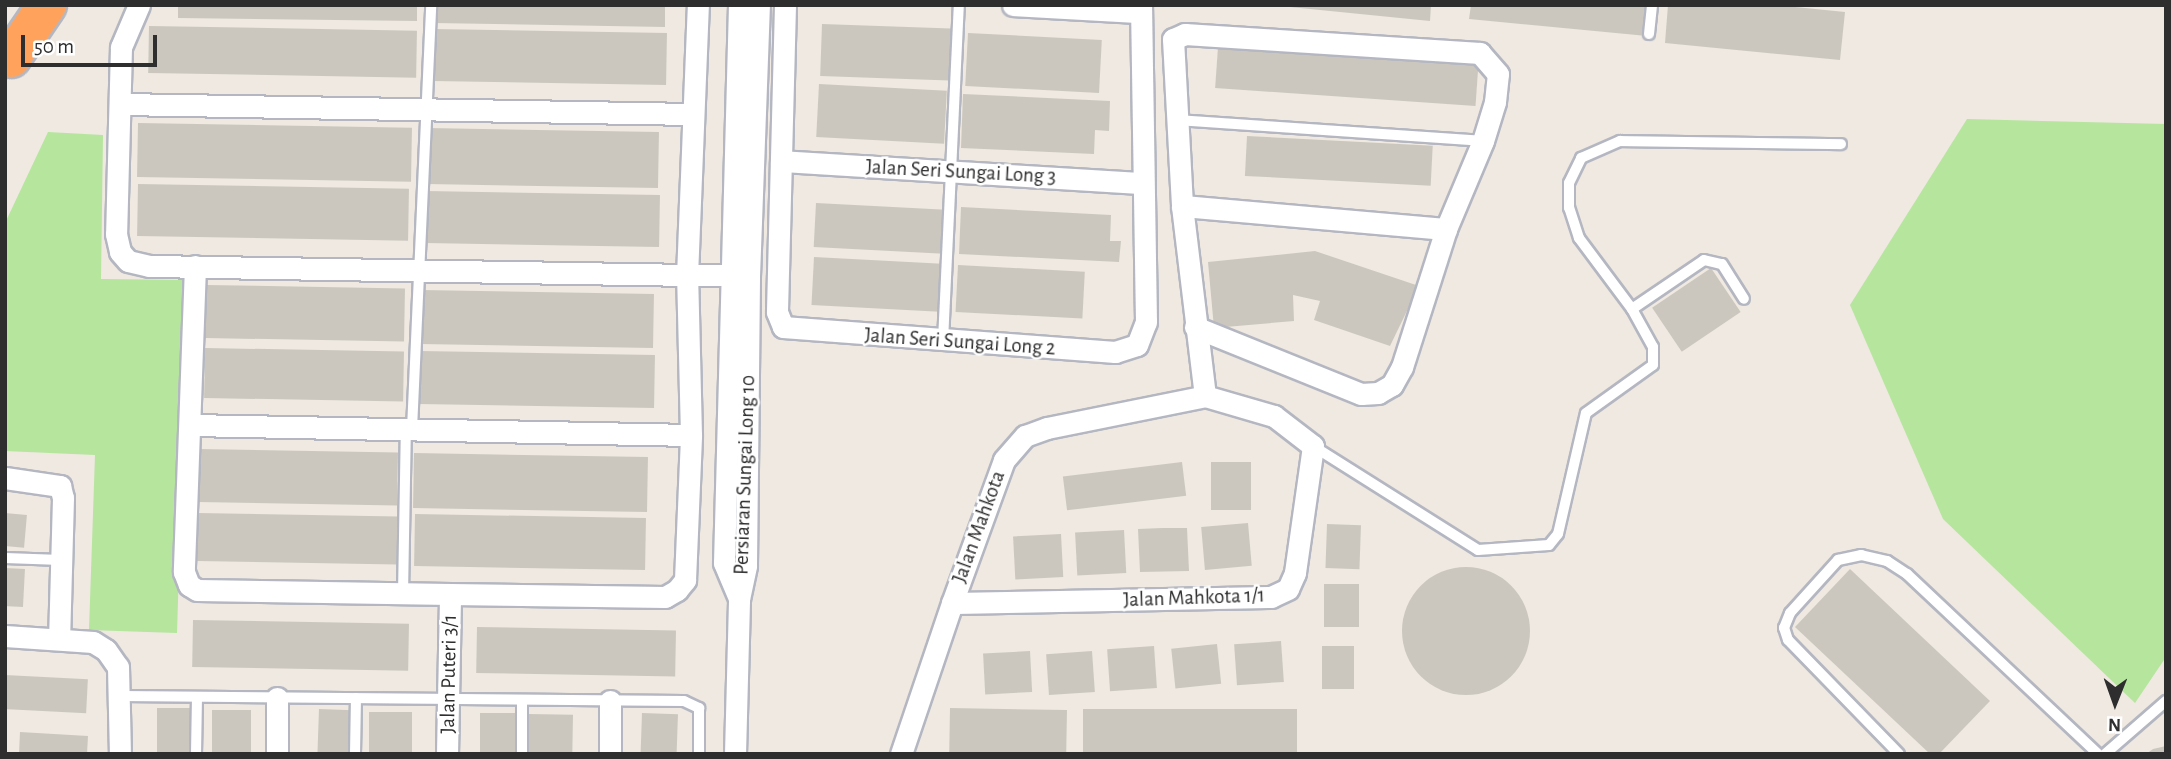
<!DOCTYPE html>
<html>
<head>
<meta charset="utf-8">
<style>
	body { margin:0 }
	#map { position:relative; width:2171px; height:759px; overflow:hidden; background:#efe9e1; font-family:"Alegreya Sans",sans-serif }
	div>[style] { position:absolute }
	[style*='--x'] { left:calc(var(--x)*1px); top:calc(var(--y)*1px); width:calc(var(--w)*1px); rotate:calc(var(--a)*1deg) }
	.green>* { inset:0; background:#b6e59e }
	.building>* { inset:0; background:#cbc7bf; transform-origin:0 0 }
	.round { border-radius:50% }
	.roads { filter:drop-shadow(2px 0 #b4b7c1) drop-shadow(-2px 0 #b4b7c1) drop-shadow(0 2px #b4b7c1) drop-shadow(0 -2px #b4b7c1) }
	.lane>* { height:10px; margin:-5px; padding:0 5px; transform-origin:5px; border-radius:5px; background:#fff }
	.street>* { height:21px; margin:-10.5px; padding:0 10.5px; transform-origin:10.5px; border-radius:10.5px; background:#fff }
	.highway>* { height:38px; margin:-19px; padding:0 19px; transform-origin:19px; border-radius:19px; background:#ffa35c }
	span { translate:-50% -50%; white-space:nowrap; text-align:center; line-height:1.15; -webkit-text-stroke:5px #fff; paint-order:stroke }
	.street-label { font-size:21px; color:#2e2e2e }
	.frame { position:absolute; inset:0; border:7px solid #2e2e2e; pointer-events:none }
	.north { position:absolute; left:2080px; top:668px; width:70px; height:70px; -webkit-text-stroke:5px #fff; paint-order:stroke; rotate:181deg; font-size:19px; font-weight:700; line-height:28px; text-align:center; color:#2e2e2e }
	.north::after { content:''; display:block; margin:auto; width:24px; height:32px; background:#2e2e2e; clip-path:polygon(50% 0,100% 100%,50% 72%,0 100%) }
	.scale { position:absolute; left:21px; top:35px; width:136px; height:32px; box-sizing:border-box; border:4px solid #2e2e2e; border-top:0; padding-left:9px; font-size:21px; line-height:24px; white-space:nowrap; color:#2e2e2e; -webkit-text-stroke:5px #fff; paint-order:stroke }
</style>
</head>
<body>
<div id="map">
	<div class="green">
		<div style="clip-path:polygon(1967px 119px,2166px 124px,2166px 657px,2135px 703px,1943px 519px,1850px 305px)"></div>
		<div style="clip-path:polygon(48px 132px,103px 135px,101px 279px,188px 280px,177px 633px,89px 630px,95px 455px,5px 451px,5px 223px)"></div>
	</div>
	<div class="building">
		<div style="clip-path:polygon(178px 5px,417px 5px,417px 21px,178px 18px)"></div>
		<div style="clip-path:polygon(434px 5px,665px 5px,665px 27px,433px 23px)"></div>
		<div style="clip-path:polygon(1269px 5px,1431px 5px,1430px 21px)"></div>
		<div style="clip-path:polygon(1471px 5px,1649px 5px,1647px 36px,1469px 19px)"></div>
		<div style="clip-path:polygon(1668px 5px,1776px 5px,1845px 12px,1840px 60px,1665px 43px)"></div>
		<div style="left:822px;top:24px;width:129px;height:52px;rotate:2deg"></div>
		<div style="left:149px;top:26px;width:268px;height:47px;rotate:1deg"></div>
		<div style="left:433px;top:29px;width:234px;height:52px;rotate:1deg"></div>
		<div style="left:968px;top:33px;width:134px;height:53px;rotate:3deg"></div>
		<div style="left:1218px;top:47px;width:261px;height:41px;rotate:4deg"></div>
		<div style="left:819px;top:84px;width:128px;height:53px;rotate:3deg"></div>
		<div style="clip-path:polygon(963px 94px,1110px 101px,1109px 131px,1095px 130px,1094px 154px,961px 148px)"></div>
		<div style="left:138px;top:123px;width:274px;height:54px;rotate:1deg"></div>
		<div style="left:428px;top:128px;width:231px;height:56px;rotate:1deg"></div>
		<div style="left:1247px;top:136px;width:186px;height:40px;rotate:3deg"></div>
		<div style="left:138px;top:184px;width:271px;height:52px;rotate:1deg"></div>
		<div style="left:426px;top:191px;width:234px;height:52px;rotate:1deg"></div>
		<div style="left:816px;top:203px;width:130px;height:44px;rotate:3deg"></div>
		<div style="clip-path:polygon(961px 207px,1111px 215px,1110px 241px,1121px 241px,1119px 262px,959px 254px)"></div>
		<div style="clip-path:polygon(1315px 251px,1419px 286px,1390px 346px,1314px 320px,1320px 301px,1293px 295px,1294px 321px,1214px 328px,1208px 262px)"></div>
		<div style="left:814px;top:257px;width:128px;height:48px;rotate:3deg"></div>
		<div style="left:958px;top:265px;width:127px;height:47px;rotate:3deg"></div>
		<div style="left:1711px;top:268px;width:53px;height:71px;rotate:56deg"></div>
		<div style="left:206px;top:285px;width:199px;height:53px;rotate:1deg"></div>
		<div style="left:421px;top:290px;width:233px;height:54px;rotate:1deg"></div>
		<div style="left:205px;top:348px;width:199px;height:50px;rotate:1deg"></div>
		<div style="left:420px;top:351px;width:235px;height:53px;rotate:1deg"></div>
		<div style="left:198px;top:449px;width:200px;height:53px;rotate:1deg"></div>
		<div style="left:414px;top:453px;width:234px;height:55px;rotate:1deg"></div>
		<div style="left:1182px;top:462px;width:34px;height:120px;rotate:83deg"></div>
		<div style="left:1211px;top:462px;width:40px;height:48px"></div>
		<div style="left:5px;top:513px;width:22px;height:33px;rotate:5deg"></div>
		<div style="left:198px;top:513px;width:200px;height:48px;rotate:1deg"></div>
		<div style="left:415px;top:514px;width:231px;height:52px;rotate:1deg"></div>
		<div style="left:1248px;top:523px;width:43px;height:47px;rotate:85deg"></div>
		<div style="left:1327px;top:524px;width:34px;height:44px;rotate:2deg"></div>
		<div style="clip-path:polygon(1162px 528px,1187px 528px,1189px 571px,1140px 572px,1138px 529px)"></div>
		<div style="left:1124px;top:530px;width:43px;height:49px;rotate:87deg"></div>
		<div style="left:1061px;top:534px;width:43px;height:48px;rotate:87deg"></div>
		<div class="round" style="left:1402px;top:567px;width:128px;height:128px"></div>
		<div style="left:5px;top:568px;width:20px;height:38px;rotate:3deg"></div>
		<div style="clip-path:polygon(1850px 569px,1990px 701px,1939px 754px,1930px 754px,1795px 627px)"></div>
		<div style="left:1324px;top:584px;width:35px;height:43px"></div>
		<div style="left:193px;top:620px;width:216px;height:47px;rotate:1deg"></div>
		<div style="left:477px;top:627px;width:199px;height:46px;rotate:1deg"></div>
		<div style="left:1281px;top:641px;width:41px;height:47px;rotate:86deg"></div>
		<div style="left:1217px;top:644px;width:40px;height:46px;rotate:84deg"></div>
		<div style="left:1154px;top:646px;width:42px;height:47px;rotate:86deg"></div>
		<div style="left:1322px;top:646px;width:32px;height:43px"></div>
		<div style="left:1030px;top:651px;width:41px;height:47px;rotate:87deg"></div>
		<div style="left:1092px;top:651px;width:41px;height:46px;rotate:86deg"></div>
		<div style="left:5px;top:675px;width:83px;height:34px;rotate:3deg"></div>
		<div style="left:157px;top:708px;width:34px;height:46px"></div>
		<div style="left:950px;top:708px;width:117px;height:46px;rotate:1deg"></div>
		<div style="left:319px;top:709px;width:34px;height:45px;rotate:2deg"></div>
		<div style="left:1083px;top:709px;width:214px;height:45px"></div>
		<div style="left:212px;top:710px;width:39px;height:44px"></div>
		<div style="left:369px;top:712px;width:43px;height:42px"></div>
		<div style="left:480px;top:713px;width:39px;height:41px"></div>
		<div style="left:642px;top:713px;width:36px;height:41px;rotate:2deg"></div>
		<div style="left:529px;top:714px;width:44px;height:40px;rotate:1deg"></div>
		<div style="clip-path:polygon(20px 732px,88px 736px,87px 754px,19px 754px)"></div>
		<div style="clip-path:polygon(2166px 746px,2166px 754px,2146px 754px,2153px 749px)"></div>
	</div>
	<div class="roads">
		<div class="lane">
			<div style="--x:1649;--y:34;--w:29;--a:-84"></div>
			<div style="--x:1178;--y:120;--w:306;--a:3.9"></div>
			<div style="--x:1632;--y:309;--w:89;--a:-126.7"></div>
			<div style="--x:1579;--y:238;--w:32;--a:-108"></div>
			<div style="--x:1569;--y:208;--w:25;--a:-90"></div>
			<div style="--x:1569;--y:183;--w:28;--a:-64"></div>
			<div style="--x:1581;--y:158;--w:43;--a:-23.6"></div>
			<div style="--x:1620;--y:141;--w:221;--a:0.8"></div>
			<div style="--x:943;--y:341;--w:336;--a:-87.3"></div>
			<div style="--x:412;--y:429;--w:424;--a:-87.4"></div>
			<div style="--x:1313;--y:446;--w:195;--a:32.2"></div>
			<div style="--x:1478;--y:550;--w:71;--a:-4"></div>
			<div style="--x:1549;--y:545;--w:14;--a:-51"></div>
			<div style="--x:1558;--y:534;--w:124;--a:-77"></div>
			<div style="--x:1586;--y:413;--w:82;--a:-35.6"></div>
			<div style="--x:1653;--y:365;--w:18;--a:-90"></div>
			<div style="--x:1653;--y:347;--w:43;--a:-118.9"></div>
			<div style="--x:1632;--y:309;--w:87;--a:-34.2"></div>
			<div style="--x:1704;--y:260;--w:18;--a:13"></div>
			<div style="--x:1722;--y:264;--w:41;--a:57.8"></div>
			<div style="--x:5;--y:558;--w:56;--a:2"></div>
			<div style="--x:403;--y:594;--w:165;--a:-89"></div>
			<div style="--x:120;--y:696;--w:564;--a:0.51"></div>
			<div style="--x:684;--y:701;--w:17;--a:25"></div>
			<div style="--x:699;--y:708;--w:46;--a:90"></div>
			<div style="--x:196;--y:754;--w:57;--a:-89"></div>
			<div style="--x:355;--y:754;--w:56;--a:-89"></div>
			<div style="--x:522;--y:754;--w:54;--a:-90"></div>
			<div style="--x:1899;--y:754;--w:159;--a:-134.2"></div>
			<div style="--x:1788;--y:640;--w:13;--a:-108"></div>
			<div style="--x:1784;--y:628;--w:16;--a:-68"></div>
			<div style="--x:1790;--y:613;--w:72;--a:-47.8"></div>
			<div style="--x:1838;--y:560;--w:24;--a:-12"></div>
			<div style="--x:1861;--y:555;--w:27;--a:13"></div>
			<div style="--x:1887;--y:561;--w:24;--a:33"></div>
			<div style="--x:1907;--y:574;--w:262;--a:43.3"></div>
			<div style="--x:2105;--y:754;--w:81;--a:-41"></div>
		</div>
		<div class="street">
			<div style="--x:139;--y:5;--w:46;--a:113.2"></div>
			<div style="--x:121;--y:47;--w:187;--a:91.5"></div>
			<div style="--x:116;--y:234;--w:18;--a:77"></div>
			<div style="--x:120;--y:252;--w:12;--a:48"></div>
			<div style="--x:128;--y:261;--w:22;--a:13"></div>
			<div style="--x:149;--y:266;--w:600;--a:0.95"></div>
			<div style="--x:739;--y:5;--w:558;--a:91.54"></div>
			<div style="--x:724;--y:563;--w:39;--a:67"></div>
			<div style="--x:785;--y:5;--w:307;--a:91.5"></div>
			<div style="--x:777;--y:312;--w:16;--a:68"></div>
			<div style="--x:783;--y:327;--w:333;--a:4.3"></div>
			<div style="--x:1115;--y:352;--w:23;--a:-18"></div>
			<div style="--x:1137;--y:345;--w:25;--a:-69"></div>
			<div style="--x:1146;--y:322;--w:317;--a:-90.9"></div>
			<div style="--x:1013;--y:5;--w:127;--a:3.2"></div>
			<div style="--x:120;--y:104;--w:571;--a:1"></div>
			<div style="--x:781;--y:161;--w:361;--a:3.5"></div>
			<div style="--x:1182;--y:206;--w:265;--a:5"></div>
			<div style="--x:1446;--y:229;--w:95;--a:-67.2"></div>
			<div style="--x:1483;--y:141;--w:41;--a:-72.9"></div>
			<div style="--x:1495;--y:102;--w:28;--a:-84"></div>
			<div style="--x:1498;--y:74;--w:28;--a:-131"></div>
			<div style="--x:1480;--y:53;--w:296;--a:-176.3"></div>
			<div style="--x:1185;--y:34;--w:13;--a:157"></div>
			<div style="--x:1173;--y:39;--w:167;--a:86.9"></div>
			<div style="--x:1182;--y:206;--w:191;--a:83.1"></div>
			<div style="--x:195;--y:266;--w:306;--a:92.1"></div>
			<div style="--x:184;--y:572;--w:14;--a:69"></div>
			<div style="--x:189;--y:585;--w:9;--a:32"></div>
			<div style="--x:197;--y:590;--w:253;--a:0.9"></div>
			<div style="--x:450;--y:594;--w:215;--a:0.8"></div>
			<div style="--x:665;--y:597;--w:14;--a:-30"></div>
			<div style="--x:677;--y:590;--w:13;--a:-51"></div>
			<div style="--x:685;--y:580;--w:145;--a:-87.6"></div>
			<div style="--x:691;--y:435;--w:159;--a:-91.4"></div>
			<div style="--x:687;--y:276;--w:271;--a:-87.7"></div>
			<div style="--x:1195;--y:327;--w:179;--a:22"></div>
			<div style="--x:1361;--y:394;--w:17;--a:-3"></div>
			<div style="--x:1378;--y:393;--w:16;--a:-30"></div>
			<div style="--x:1392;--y:385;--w:21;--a:-61"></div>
			<div style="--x:1402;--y:367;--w:145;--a:-72.3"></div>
			<div style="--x:190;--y:425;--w:501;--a:1.14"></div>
			<div style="--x:5;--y:478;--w:56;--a:8.3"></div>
			<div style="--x:60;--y:486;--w:12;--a:76"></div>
			<div style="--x:63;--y:498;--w:140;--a:91.6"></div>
			<div style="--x:5;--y:636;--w:88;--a:3.9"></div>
			<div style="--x:93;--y:642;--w:15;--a:32"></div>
			<div style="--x:106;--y:650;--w:21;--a:55"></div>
			<div style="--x:118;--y:667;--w:87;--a:88.7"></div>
			<div style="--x:277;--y:754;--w:56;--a:-90"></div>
			<div style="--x:447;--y:754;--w:160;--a:-88.9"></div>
			<div style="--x:610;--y:754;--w:53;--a:-90"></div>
			<div style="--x:735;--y:754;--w:155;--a:-88.5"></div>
			<div style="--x:739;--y:599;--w:35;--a:-78"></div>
			<div style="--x:746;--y:565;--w:289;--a:-89.4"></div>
			<div style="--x:749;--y:276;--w:271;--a:-87.9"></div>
			<div style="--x:901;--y:754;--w:159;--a:-71.3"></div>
			<div style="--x:952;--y:603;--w:152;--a:-70"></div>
			<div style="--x:1004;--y:460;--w:32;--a:-49"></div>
			<div style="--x:1025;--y:436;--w:23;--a:-20"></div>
			<div style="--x:1047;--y:428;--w:161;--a:-11.4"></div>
			<div style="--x:1205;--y:396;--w:72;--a:16.2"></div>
			<div style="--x:1274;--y:416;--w:49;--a:37.6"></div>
			<div style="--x:1313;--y:446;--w:128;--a:98.1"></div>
			<div style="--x:1295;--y:573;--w:17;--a:114"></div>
			<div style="--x:1288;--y:589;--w:19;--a:155"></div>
			<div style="--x:1271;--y:597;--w:319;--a:178.9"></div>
		</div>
		<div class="highway">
			<div style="--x:11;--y:58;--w:64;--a:-55.8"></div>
		</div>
	</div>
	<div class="street-label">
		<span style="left:961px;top:172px;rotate:3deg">Jalan Seri Sungai Long 3</span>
		<span style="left:960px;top:342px;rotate:4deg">Jalan Seri Sungai Long 2</span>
		<span style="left:745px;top:475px;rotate:-88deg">Persiaran Sungai Long 10</span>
		<span style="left:979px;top:527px;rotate:-70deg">Jalan Mahkota</span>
		<span style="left:1194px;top:598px;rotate:-2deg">Jalan Mahkota 1/1</span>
		<span style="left:449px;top:674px;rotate:-89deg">Jalan Puteri 3/1</span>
	</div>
	<div class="frame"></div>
	<div class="north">N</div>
	<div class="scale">50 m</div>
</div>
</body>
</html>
